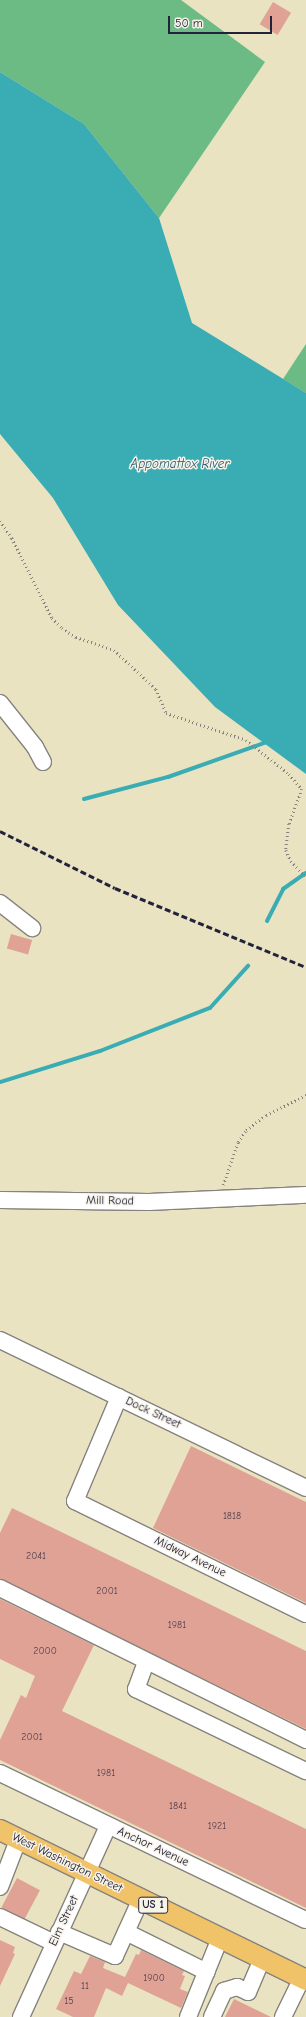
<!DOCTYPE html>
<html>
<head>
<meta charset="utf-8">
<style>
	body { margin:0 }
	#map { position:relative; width:306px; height:2017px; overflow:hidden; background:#e9e3c2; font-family:"Comic Neue",sans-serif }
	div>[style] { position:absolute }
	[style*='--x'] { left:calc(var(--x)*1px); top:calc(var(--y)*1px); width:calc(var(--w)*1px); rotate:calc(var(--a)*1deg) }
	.forest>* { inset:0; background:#6cba84 }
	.water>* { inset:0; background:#3aacb3 }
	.stream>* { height:4px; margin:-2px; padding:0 2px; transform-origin:2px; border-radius:2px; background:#3aacb3 }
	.building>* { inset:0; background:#e0a295; transform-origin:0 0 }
	.path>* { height:2.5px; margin-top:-1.25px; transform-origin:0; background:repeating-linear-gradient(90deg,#86827e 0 1px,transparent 0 4px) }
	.roads { filter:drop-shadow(1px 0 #86827e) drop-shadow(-1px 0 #86827e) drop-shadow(0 1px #86827e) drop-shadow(0 -1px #86827e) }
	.minor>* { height:16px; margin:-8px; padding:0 8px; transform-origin:8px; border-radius:8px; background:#fff }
	.major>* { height:20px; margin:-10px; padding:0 10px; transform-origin:10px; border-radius:10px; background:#f0c369 }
	.rail>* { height:3px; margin-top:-1.5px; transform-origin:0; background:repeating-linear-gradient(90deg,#22223b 0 6px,transparent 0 9px) }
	span { translate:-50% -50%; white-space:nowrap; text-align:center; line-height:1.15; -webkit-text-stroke:3px #f7f3e8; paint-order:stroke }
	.number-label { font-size:10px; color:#524252 }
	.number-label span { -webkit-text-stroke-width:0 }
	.shield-label span { padding:1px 3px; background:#f7f3e8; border:1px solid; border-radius:3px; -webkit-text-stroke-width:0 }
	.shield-label { font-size:11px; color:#22223b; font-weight:700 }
	.street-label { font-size:12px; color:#22223b }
	.water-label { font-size:13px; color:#2c596b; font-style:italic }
	.scale { position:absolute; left:168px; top:16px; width:104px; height:18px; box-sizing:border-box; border:2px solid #22223b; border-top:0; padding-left:5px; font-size:12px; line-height:14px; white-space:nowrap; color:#22223b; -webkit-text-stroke:3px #f7f3e8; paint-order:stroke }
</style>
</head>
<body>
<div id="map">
	<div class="forest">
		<div style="clip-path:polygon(0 0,181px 0,265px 62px,159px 218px,84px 124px,0 72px)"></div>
		<div style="clip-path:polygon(306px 344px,306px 393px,283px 379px)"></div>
	</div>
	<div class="water">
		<div style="clip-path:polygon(0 72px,84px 124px,159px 218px,192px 323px,306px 393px,306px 774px,215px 707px,118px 605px,53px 498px,0 434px)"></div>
	</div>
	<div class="stream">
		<div style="--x:84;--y:799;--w:87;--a:-14.7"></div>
		<div style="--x:168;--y:777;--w:105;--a:-19.5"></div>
		<div style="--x:267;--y:921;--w:36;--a:-63"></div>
		<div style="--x:283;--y:889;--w:28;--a:-35"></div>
		<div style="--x:0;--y:1082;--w:105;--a:-17.2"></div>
		<div style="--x:100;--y:1051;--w:118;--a:-21.4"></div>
		<div style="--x:210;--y:1008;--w:57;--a:-47.9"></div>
	</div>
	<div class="building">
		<div style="left:273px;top:2px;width:21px;height:26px;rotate:31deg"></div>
		<div style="left:11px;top:934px;width:22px;height:15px;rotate:16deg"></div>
		<div style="clip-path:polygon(191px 1446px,306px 1502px,306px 1603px,153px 1528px)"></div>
		<div style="clip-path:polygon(12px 1508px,306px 1651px,306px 1729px,0 1579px,0 1533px)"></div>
		<div style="clip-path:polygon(0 1599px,94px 1645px,62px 1711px,306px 1829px,306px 1908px,0 1760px,0 1740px,21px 1695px,26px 1698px,35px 1676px,0 1659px)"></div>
		<div style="left:17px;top:1878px;width:26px;height:33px;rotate:28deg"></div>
		<div style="clip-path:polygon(0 1940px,15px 1947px,13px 1953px,15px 1954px,0 1986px)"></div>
		<div style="clip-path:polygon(141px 1950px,184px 1971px,182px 1975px,185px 1976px,180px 1989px,188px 1992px,181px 2008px,128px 1983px,122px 1996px,106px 1988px,94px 2017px,73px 2017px,56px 2009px,74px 1971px,81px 1974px,90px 1956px,105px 1962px,103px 1968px,125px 1977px,136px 1954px,139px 1955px)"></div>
		<div style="clip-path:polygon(234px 1999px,271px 2017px,225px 2017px)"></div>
	</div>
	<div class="path">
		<div style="--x:0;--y:521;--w:21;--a:55"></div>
		<div style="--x:12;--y:538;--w:89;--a:63.4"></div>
		<div style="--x:52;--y:618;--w:14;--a:45"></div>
		<div style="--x:62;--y:628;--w:17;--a:33"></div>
		<div style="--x:76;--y:637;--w:40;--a:18.9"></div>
		<div style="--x:114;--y:650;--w:57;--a:42.9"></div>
		<div style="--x:156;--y:689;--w:26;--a:67"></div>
		<div style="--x:166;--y:713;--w:84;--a:18.6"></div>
		<div style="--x:246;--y:740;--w:55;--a:38.3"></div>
		<div style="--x:289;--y:774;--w:20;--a:49"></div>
		<div style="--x:302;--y:789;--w:37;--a:110"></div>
		<div style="--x:289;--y:824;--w:26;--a:97"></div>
		<div style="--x:286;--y:850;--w:12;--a:66"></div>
		<div style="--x:291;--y:861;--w:22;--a:47"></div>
		<div style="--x:223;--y:1185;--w:46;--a:-70.8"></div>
		<div style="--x:238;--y:1142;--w:14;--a:-56"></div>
		<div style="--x:246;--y:1130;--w:25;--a:-37"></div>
		<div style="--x:266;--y:1115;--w:45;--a:-26.6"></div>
	</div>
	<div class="roads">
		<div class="minor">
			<div style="--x:0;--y:703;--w:56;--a:51.5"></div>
			<div style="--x:35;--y:747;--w:17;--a:62"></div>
			<div style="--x:0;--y:903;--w:41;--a:38"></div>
			<div style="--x:0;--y:1200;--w:149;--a:0.8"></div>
			<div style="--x:149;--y:1202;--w:157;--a:-2.6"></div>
			<div style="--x:0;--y:1340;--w:340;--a:25.8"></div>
			<div style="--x:119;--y:1397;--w:113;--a:112.9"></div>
			<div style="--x:75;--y:1501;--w:257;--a:26.1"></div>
			<div style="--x:0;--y:1588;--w:342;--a:26.4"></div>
			<div style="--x:146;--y:1662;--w:29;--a:110"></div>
			<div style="--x:136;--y:1689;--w:189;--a:25.8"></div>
			<div style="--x:0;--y:1773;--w:339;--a:25.7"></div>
			<div style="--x:0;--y:1887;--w:50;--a:-69"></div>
			<div style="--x:0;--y:1917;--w:60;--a:25.7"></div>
			<div style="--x:59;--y:1932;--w:61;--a:23.2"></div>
			<div style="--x:115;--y:1956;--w:63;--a:-65.5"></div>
			<div style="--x:126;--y:1932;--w:90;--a:26.3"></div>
			<div style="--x:21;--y:2017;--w:210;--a:-65.5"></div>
			<div style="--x:188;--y:2017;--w:85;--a:-67.9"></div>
			<div style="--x:212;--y:2017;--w:29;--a:-65"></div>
			<div style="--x:224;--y:1991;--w:14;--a:-17"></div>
			<div style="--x:237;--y:1987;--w:12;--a:24"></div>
			<div style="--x:248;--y:1992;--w:36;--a:-67"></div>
			<div style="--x:283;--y:2017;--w:43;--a:-64"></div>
		</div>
		<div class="major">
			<div style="--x:0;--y:1830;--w:341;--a:26.1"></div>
		</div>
	</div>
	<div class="rail">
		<div style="--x:0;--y:831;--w:128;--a:26.4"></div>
		<div style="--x:115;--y:888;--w:207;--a:22.5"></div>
	</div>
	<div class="number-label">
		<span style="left:232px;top:1517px">1818</span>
		<span style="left:36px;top:1557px">2041</span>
		<span style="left:107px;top:1592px">2001</span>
		<span style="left:177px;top:1626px">1981</span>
		<span style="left:45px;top:1652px">2000</span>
		<span style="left:32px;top:1738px">2001</span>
		<span style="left:106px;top:1774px">1981</span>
		<span style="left:178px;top:1807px">1841</span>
		<span style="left:217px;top:1827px">1921</span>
		<span style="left:154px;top:1979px">1900</span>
		<span style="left:85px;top:1987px">11</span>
		<span style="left:69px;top:2002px">15</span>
	</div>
	<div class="shield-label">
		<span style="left:153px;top:1905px">US 1</span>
	</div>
	<div class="street-label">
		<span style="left:110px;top:1201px;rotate:1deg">Mill Road</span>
		<span style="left:153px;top:1413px;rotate:25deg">Dock Street</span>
		<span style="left:190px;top:1557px;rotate:26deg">Midway Avenue</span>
		<span style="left:153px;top:1847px;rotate:25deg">Anchor Avenue</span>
		<span style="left:67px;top:1863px;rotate:26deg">West Washington Street</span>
		<span style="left:64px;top:1921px;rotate:-65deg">Elm Street</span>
	</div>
	<div class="water-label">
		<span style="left:180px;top:464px">Appomattox River</span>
	</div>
	<div class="scale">50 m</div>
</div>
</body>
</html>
